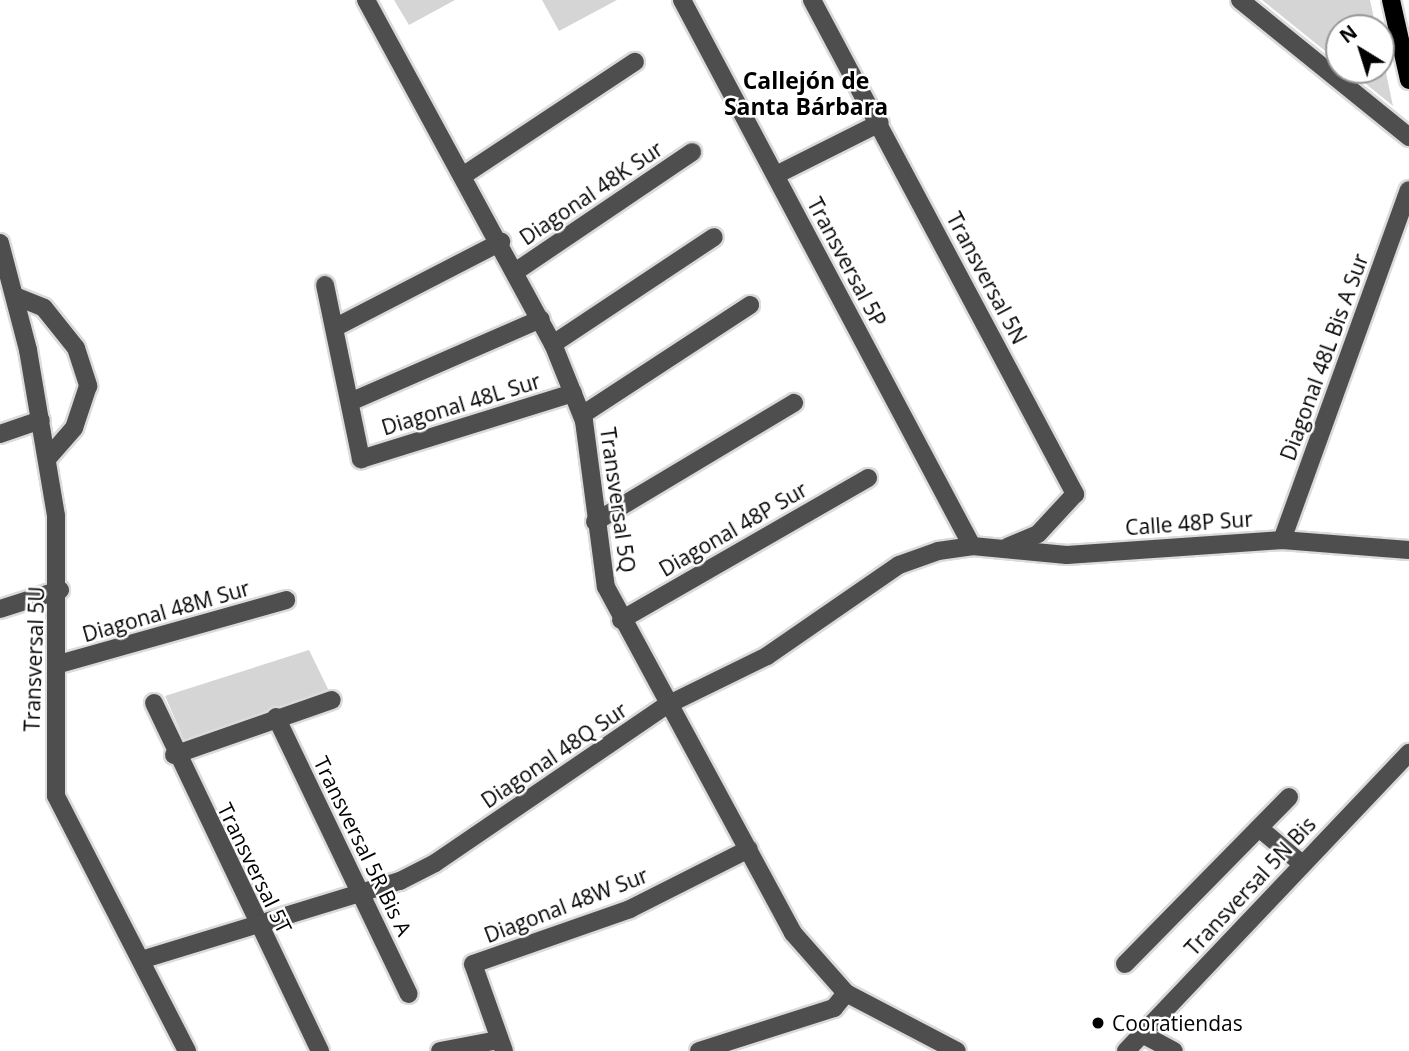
<!DOCTYPE html>
<html>
<head>
<meta charset="utf-8">
<style>
	body { margin:0 }
	#map { position:relative; width:1409px; height:1051px; overflow:hidden; background:#fff; font-family:"Open Sans",sans-serif }
	div>[style] { position:absolute }
	[style*='--x'] { left:calc(var(--x)*1px); top:calc(var(--y)*1px); width:calc(var(--w)*1px); rotate:calc(var(--a)*1deg) }
	.green>* { inset:0; background:#d5d5d5 }
	.roads { filter:drop-shadow(2px 0 #dbdbdb) drop-shadow(-2px 0 #dbdbdb) drop-shadow(0 2px #dbdbdb) drop-shadow(0 -2px #dbdbdb) }
	.minor>* { height:18px; margin:-9px; padding:0 9px; transform-origin:9px; border-radius:9px; background:#4e4e4e }
	.major>* { height:18px; margin:-9px; padding:0 9px; transform-origin:9px; border-radius:9px; background:#000 }
	.dots>* { width:19px; height:19px; translate:-50% -50%; box-sizing:border-box; border:4px solid #fff; border-radius:50% }
	span { translate:-50% -50%; white-space:nowrap; text-align:center; line-height:1.15; -webkit-text-stroke:5px #fff; paint-order:stroke }
	.street-label { font-size:21px; color:#000 }
	.poi-label { font-size:21px; color:#000 }
	.left { translate:0 -50%; text-align:left }
	.neighbourhood-label { font-size:23px; color:#000; font-weight:700 }
	.north { position:absolute; left:1325px; top:14px; width:70px; height:70px; box-sizing:border-box; background:#fff; border:2px solid #999; border-radius:50%; rotate:322deg; font-size:19px; font-weight:700; line-height:28px; text-align:center; color:#000 }
	.north::after { content:''; display:block; margin:auto; width:24px; height:32px; background:#000; clip-path:polygon(50% 0,100% 100%,50% 72%,0 100%) }
</style>
</head>
<body>
<div id="map">
	<div class="green">
		<div style="clip-path:polygon(394px 0,455px 0,409px 25px)"></div>
		<div style="clip-path:polygon(542px 0,617px 0,559px 31px)"></div>
		<div style="clip-path:polygon(1262px 0,1370px 0,1376px 28px,1339px 28px,1339px 62px)"></div>
		<div style="clip-path:polygon(1381px 49px,1393px 106px,1349px 70px,1381px 70px)"></div>
		<div style="clip-path:polygon(309px 650px,329px 691px,185px 742px,165px 696px)"></div>
	</div>
	<div class="roads">
		<div class="minor">
			<div style="--x:366;--y:0;--w:392;--a:61.5"></div>
			<div style="--x:553;--y:344;--w:83;--a:68.1"></div>
			<div style="--x:584;--y:421;--w:167;--a:82.5"></div>
			<div style="--x:606;--y:587;--w:393;--a:61.6"></div>
			<div style="--x:793;--y:933;--w:80;--a:48.5"></div>
			<div style="--x:846;--y:993;--w:125;--a:27.6"></div>
			<div style="--x:682;--y:0;--w:618;--a:62.03"></div>
			<div style="--x:812;--y:0;--w:560;--a:61.97"></div>
			<div style="--x:1075;--y:494;--w:54;--a:132.8"></div>
			<div style="--x:1038;--y:534;--w:33;--a:157"></div>
			<div style="--x:1240;--y:0;--w:218;--a:39"></div>
			<div style="--x:464;--y:175;--w:205;--a:-33.5"></div>
			<div style="--x:776;--y:175;--w:116;--a:-26.6"></div>
			<div style="--x:0;--y:243;--w:111;--a:75.3"></div>
			<div style="--x:28;--y:350;--w:168;--a:80.4"></div>
			<div style="--x:56;--y:516;--w:280;--a:90"></div>
			<div style="--x:56;--y:796;--w:287;--a:62.8"></div>
			<div style="--x:515;--y:272;--w:214;--a:-34.1"></div>
			<div style="--x:325;--y:285;--w:178;--a:78.3"></div>
			<div style="--x:361;--y:459;--w:222;--a:-17.3"></div>
			<div style="--x:15;--y:296;--w:31;--a:22"></div>
			<div style="--x:44;--y:308;--w:51;--a:51.3"></div>
			<div style="--x:76;--y:348;--w:40;--a:72"></div>
			<div style="--x:88;--y:386;--w:44;--a:108.4"></div>
			<div style="--x:74;--y:428;--w:40;--a:131"></div>
			<div style="--x:336;--y:327;--w:186;--a:-27.3"></div>
			<div style="--x:553;--y:344;--w:193;--a:-33.6"></div>
			<div style="--x:350;--y:402;--w:208;--a:-23.5"></div>
			<div style="--x:582;--y:415;--w:201;--a:-33.2"></div>
			<div style="--x:0;--y:434;--w:43;--a:-18.9"></div>
			<div style="--x:595;--y:522;--w:232;--a:-30.9"></div>
			<div style="--x:1282;--y:540;--w:372;--a:-70.1"></div>
			<div style="--x:0;--y:609;--w:63;--a:-17.6"></div>
			<div style="--x:621;--y:620;--w:285;--a:-29.9"></div>
			<div style="--x:59;--y:664;--w:236;--a:-15.7"></div>
			<div style="--x:154;--y:703;--w:386;--a:64.5"></div>
			<div style="--x:276;--y:717;--w:307;--a:64.4"></div>
			<div style="--x:174;--y:755;--w:167;--a:-19.2"></div>
			<div style="--x:1259;--y:828;--w:56;--a:39.9"></div>
			<div style="--x:141;--y:960;--w:271;--a:-17"></div>
			<div style="--x:400;--y:881;--w:39;--a:-27"></div>
			<div style="--x:435;--y:863;--w:281;--a:-34.3"></div>
			<div style="--x:667;--y:705;--w:111;--a:-26.1"></div>
			<div style="--x:767;--y:656;--w:160;--a:-34.6"></div>
			<div style="--x:899;--y:565;--w:41;--a:-19.7"></div>
			<div style="--x:938;--y:551;--w:34;--a:-8"></div>
			<div style="--x:972;--y:546;--w:95;--a:5.4"></div>
			<div style="--x:1067;--y:555;--w:216;--a:-4"></div>
			<div style="--x:1282;--y:540;--w:127;--a:4.5"></div>
			<div style="--x:1125;--y:964;--w:234;--a:-45.5"></div>
			<div style="--x:1142;--y:1034;--w:36;--a:28"></div>
			<div style="--x:440;--y:1051;--w:60;--a:-10.6"></div>
			<div style="--x:504;--y:1051;--w:92;--a:-109.6"></div>
			<div style="--x:473;--y:964;--w:166;--a:-19.3"></div>
			<div style="--x:630;--y:909;--w:133;--a:-26.8"></div>
			<div style="--x:699;--y:1051;--w:142;--a:-17.7"></div>
			<div style="--x:834;--y:1008;--w:19;--a:-51"></div>
			<div style="--x:1126;--y:1051;--w:411;--a:-46.5"></div>
		</div>
		<div class="major">
			<div style="--x:1391;--y:0;--w:82;--a:77.3"></div>
		</div>
	</div>
	<div class="dots">
		<div style="left:1098px;top:1023px;background:#000"></div>
	</div>
	<div class="street-label">
		<span style="left:591px;top:193px;rotate:-34deg">Diagonal 48K Sur</span>
		<span style="left:847px;top:262px;rotate:62deg">Transversal 5P</span>
		<span style="left:987px;top:278px;rotate:62deg">Transversal 5N</span>
		<span style="left:1324px;top:357px;rotate:-70deg">Diagonal 48L Bis A Sur</span>
		<span style="left:461px;top:404px;rotate:-17deg">Diagonal 48L Sur</span>
		<span style="left:618px;top:500px;rotate:82deg">Transversal 5Q</span>
		<span style="left:1189px;top:523px;rotate:-4deg">Calle 48P Sur</span>
		<span style="left:733px;top:529px;rotate:-30deg">Diagonal 48P Sur</span>
		<span style="left:166px;top:611px;rotate:-16deg">Diagonal 48M Sur</span>
		<span style="left:34px;top:659px;rotate:-88deg">Transversal 5U</span>
		<span style="left:554px;top:755px;rotate:-34deg">Diagonal 48Q Sur</span>
		<span style="left:363px;top:846px;rotate:64deg">Transversal 5R Bis A</span>
		<span style="left:255px;top:868px;rotate:64deg">Transversal 5T</span>
		<span style="left:1250px;top:886px;rotate:-47deg">Transversal 5N Bis</span>
		<span style="left:566px;top:905px;rotate:-21deg">Diagonal 48W Sur</span>
	</div>
	<div class="poi-label">
		<span class="left" style="left:1112px;top:1023px">Cooratiendas</span>
	</div>
	<div class="neighbourhood-label">
		<span style="left:806px;top:93px">Callejón de<br>Santa Bárbara</span>
	</div>
	<div class="north">N</div>
</div>
</body>
</html>
